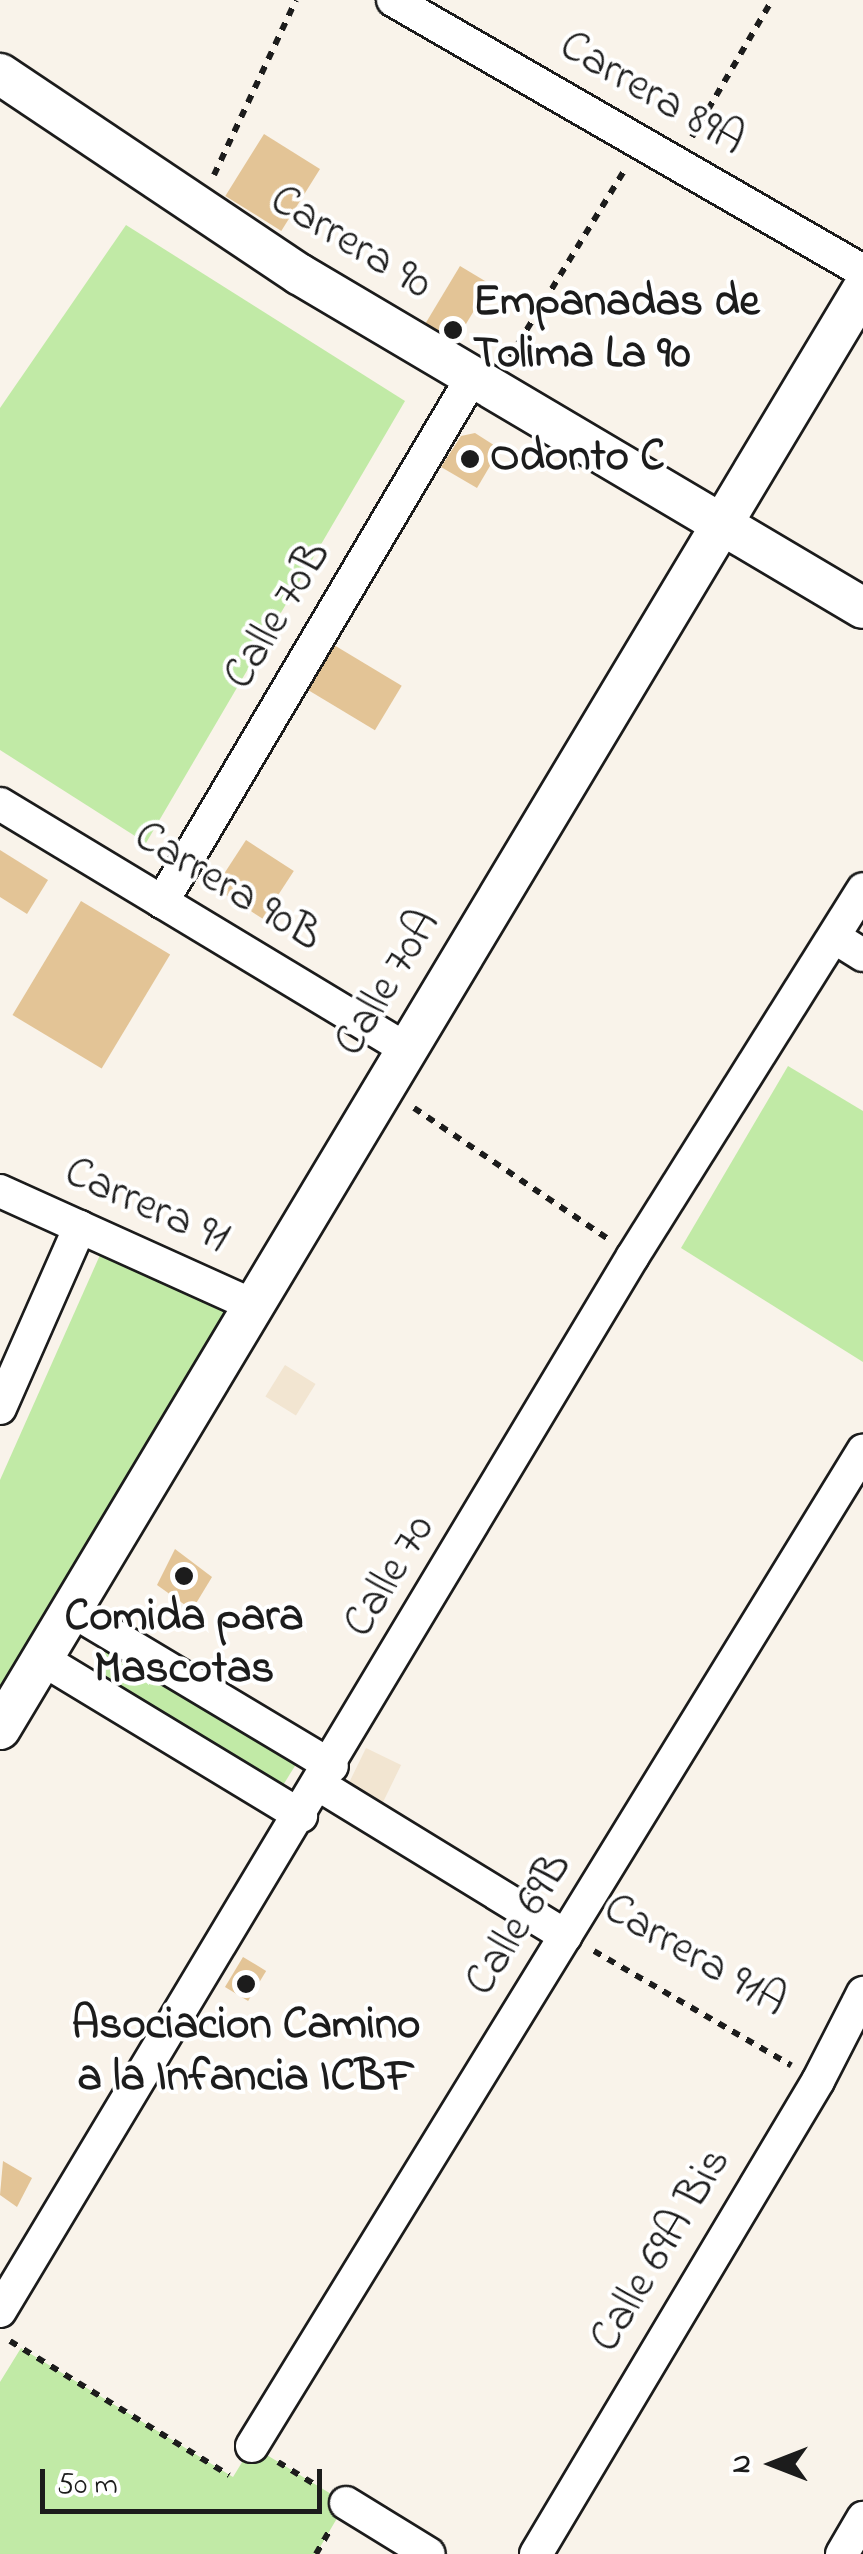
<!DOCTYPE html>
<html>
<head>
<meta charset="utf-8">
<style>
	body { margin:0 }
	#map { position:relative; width:863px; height:2554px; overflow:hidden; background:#f9f3ea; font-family:"Indie Flower",sans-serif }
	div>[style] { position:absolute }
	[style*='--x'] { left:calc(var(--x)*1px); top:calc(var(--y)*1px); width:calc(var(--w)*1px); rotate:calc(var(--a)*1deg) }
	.built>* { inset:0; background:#f2e5d1; transform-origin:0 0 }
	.green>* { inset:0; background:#c1eaa6; transform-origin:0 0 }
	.building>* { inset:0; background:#e3c496; transform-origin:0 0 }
	.path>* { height:6px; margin-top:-3px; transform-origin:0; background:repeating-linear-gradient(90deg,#1c1c1c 0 8px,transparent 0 16px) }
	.roads { filter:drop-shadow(2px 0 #1c1c1c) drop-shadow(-2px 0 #1c1c1c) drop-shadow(0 2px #1c1c1c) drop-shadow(0 -2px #1c1c1c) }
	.minor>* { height:32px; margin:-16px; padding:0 16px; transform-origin:16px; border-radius:16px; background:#fff }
	.tertiary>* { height:40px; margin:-20px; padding:0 20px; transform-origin:20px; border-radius:20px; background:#fff }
	.dots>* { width:28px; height:28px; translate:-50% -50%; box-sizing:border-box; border:5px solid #fff; border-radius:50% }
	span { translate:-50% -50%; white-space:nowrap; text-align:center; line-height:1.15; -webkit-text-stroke:8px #fff; paint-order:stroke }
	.street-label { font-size:45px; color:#1c1c1c }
	.poi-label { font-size:45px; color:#1c1c1c; font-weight:700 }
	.left { translate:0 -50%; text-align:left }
	.north { position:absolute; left:723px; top:2414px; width:100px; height:100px; -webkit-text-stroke:8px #fff; paint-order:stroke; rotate:270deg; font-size:28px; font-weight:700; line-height:40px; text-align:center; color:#1c1c1c }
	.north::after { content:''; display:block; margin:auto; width:35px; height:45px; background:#1c1c1c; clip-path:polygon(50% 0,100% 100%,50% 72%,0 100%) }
	.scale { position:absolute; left:40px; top:2469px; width:282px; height:45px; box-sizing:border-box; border:5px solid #1c1c1c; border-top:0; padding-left:12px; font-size:30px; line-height:35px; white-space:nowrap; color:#1c1c1c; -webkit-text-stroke:8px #fff; paint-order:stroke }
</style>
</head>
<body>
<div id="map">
	<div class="built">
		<div style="left:285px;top:1365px;width:36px;height:37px;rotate:32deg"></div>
		<div style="left:366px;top:1748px;width:39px;height:41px;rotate:26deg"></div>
	</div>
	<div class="green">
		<div style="clip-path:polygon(126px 225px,405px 401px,146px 843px,0 750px,0 408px)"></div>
		<div style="clip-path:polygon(788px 1066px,863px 1111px,863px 1362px,681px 1248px)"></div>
		<div style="clip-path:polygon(100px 1255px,232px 1312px,0 1695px,0 1480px)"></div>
		<div style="left:110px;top:1645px;width:221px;height:39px;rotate:32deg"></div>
		<div style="clip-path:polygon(21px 2348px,233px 2477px,252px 2446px,346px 2503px,316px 2554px,0 2554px,0 2382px)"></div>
	</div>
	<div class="building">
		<div style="left:264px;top:134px;width:66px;height:73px;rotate:32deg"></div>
		<div style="left:460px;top:266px;width:35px;height:70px;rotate:31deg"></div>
		<div style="clip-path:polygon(475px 433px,500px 449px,477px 488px,441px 467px,461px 436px)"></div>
		<div style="left:334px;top:645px;width:79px;height:52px;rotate:31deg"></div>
		<div style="left:246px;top:840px;width:57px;height:57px;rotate:33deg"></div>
		<div style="clip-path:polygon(0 850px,48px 880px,27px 914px,0 897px)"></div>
		<div style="left:81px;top:901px;width:104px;height:133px;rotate:31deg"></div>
		<div style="clip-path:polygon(175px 1549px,212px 1577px,192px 1610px,157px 1585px)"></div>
		<div style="left:243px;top:1957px;width:27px;height:35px;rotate:31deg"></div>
		<div style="clip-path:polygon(3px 2161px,32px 2178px,17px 2207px,0 2195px)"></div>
	</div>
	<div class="path">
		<div style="--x:692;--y:137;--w:159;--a:-59.7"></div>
		<div style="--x:214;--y:175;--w:193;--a:-64.9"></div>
		<div style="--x:510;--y:357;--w:218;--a:-58.5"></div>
		<div style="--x:414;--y:1108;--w:233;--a:34"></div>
		<div style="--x:594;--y:1951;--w:228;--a:30.1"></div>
		<div style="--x:10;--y:2341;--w:257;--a:31.5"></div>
		<div style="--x:278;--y:2462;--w:48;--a:31.4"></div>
		<div style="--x:316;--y:2554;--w:28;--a:-60"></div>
	</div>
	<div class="roads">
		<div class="minor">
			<div style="--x:393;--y:0;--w:543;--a:29.97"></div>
			<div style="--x:0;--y:804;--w:476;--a:31.1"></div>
			<div style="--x:162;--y:902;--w:611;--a:-59.41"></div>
			<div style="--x:834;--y:937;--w:34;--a:32"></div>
			<div style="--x:0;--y:1191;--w:280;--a:24.3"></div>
			<div style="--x:0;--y:1408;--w:198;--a:-66.2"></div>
			<div style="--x:71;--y:1610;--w:304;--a:30.9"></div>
			<div style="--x:42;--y:1659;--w:303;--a:31.2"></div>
			<div style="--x:321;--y:1786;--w:287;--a:31.5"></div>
			<div style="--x:0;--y:2311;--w:1230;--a:-59.04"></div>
			<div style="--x:633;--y:1256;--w:433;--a:-57.9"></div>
			<div style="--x:252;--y:2446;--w:1168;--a:-58.45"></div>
			<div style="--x:346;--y:2503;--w:97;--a:31.6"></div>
			<div style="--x:536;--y:2554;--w:551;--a:-59.2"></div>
			<div style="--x:818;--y:2081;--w:99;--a:-62.9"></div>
			<div style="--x:842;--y:2554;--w:42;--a:-59.7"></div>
		</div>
		<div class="tertiary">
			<div style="--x:0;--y:74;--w:360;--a:33.8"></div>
			<div style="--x:299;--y:274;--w:655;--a:30.63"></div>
			<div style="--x:0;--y:1729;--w:1679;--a:-59.07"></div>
		</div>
	</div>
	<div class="dots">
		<div style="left:453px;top:330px;background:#1c1c1c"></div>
		<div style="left:470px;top:459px;background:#1c1c1c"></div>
		<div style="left:184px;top:1576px;background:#1c1c1c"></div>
		<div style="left:246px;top:1984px;background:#1c1c1c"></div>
	</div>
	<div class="street-label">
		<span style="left:651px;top:95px;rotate:30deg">Carrera 89A</span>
		<span style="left:350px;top:244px;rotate:31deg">Carrera 90</span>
		<span style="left:279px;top:616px;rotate:-59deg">Calle 70B</span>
		<span style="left:227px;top:888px;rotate:31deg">Carrera 90B</span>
		<span style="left:389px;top:984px;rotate:-59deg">Calle 70A</span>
		<span style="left:146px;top:1207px;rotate:24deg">Carrera 91</span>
		<span style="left:391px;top:1577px;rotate:-59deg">Calle 70</span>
		<span style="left:520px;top:1925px;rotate:-58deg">Calle 69B</span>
		<span style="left:694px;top:1957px;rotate:30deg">Carrera 91A</span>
		<span style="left:662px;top:2251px;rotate:-59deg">Calle 69A Bis</span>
	</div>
	<div class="poi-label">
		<span class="left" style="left:473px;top:330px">Empanadas de<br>Tolima La 90</span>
		<span class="left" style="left:490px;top:459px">Odonto C</span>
		<span style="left:184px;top:1645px">Comida para<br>Mascotas</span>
		<span style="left:246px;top:2053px">Asociacion Camino<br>a la Infancia ICBF</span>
	</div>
	<div class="north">N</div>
	<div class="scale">50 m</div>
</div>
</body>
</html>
